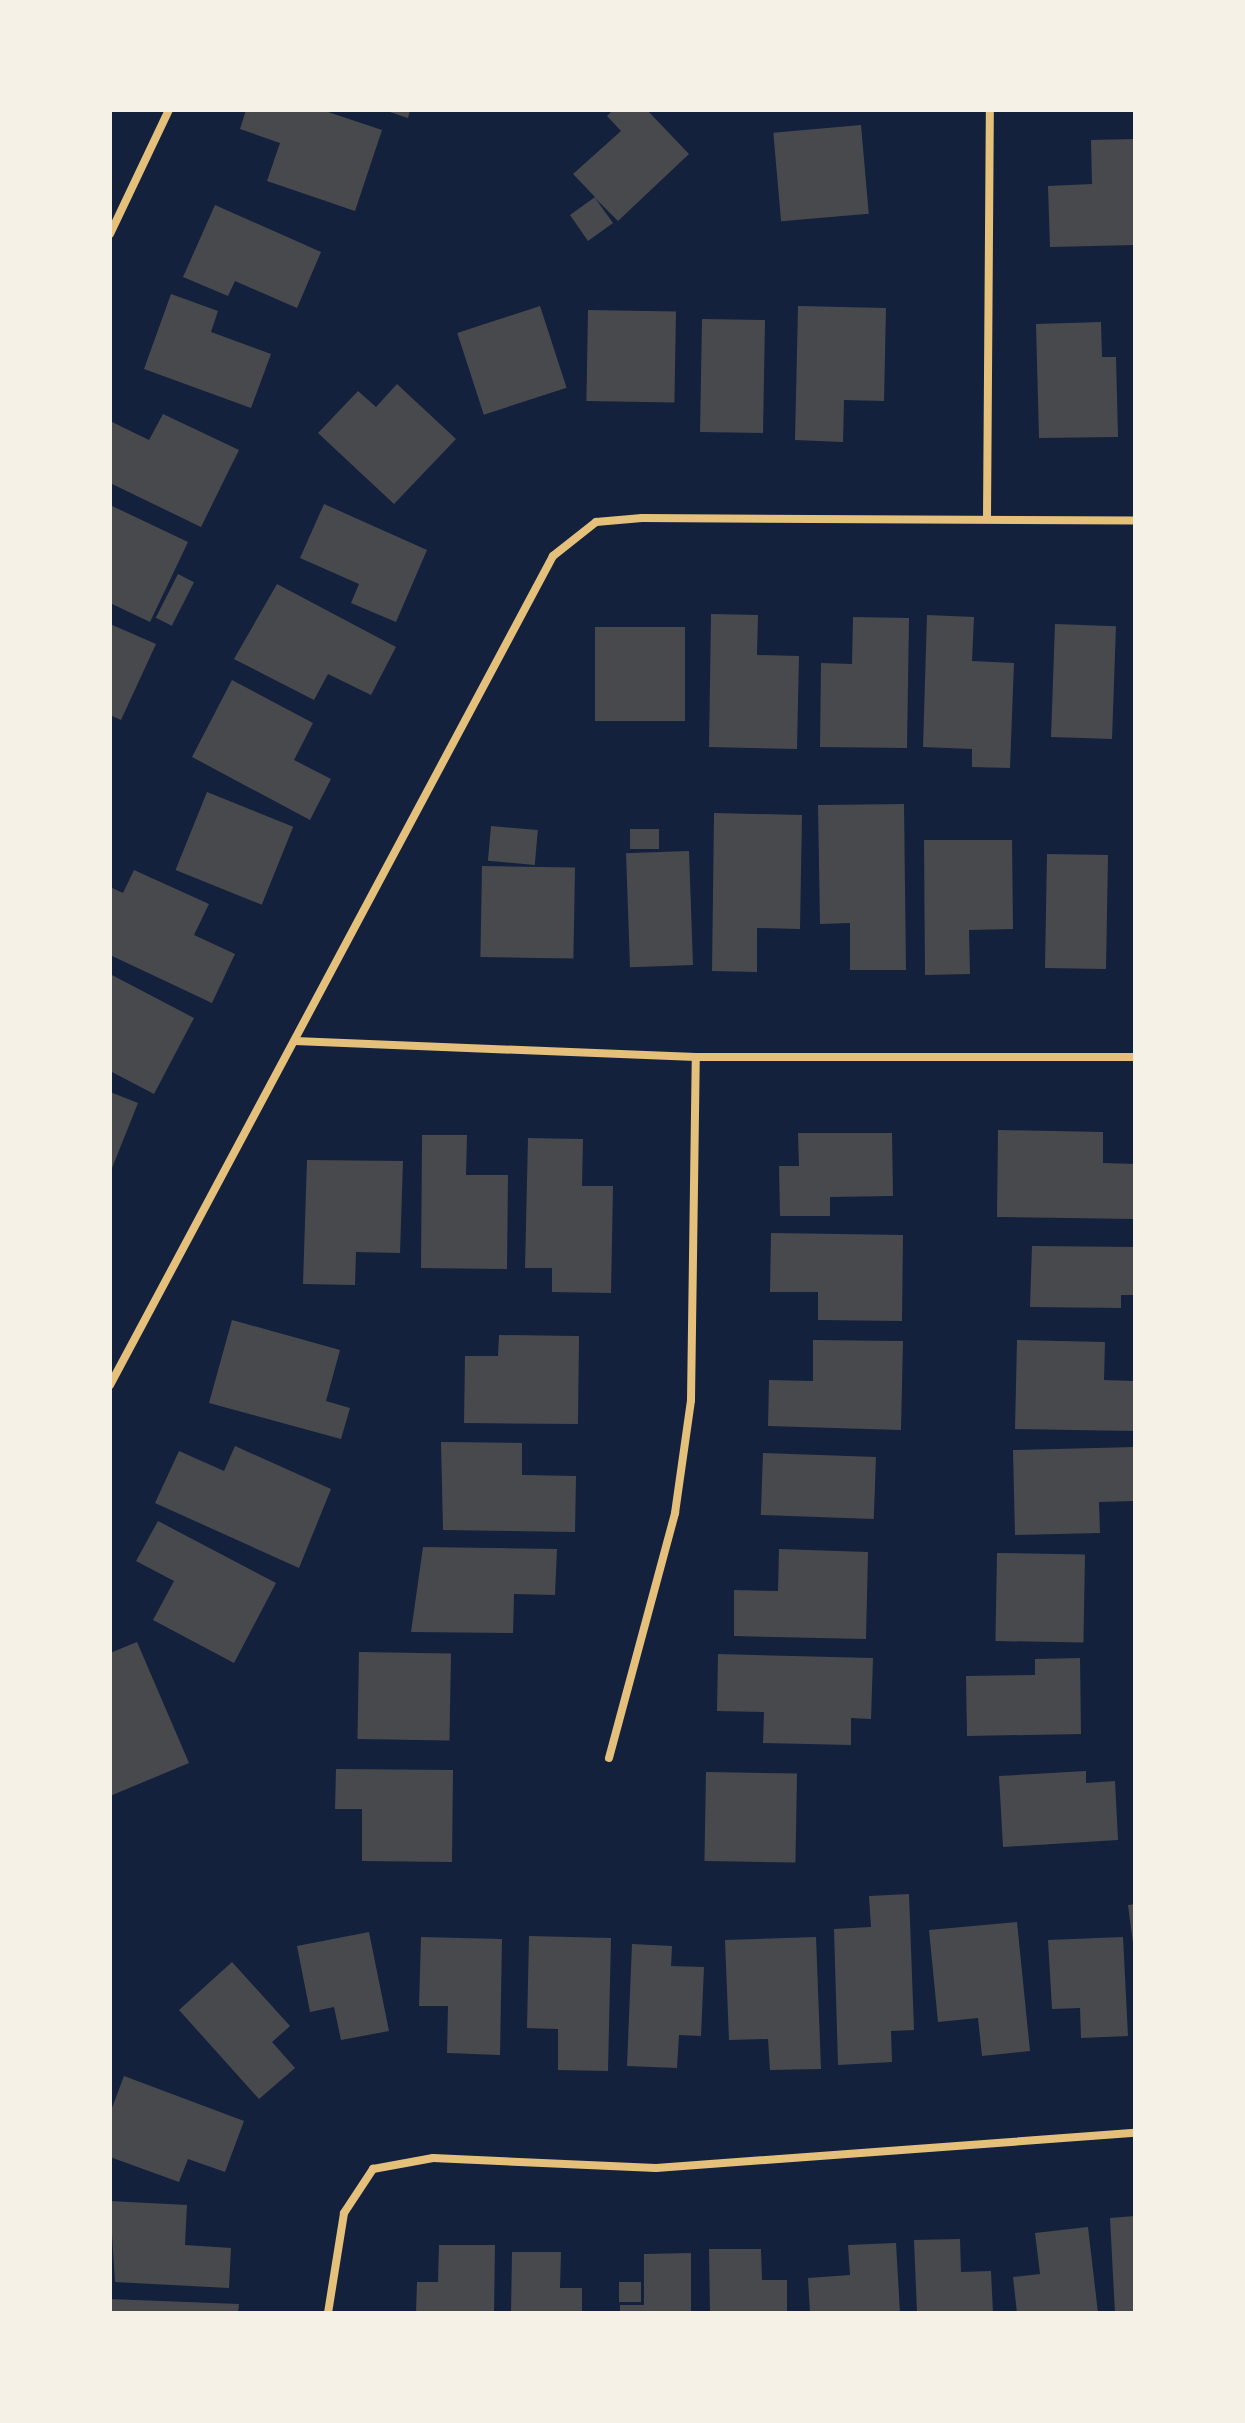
<!DOCTYPE html>
<html>
<head>
<meta charset="utf-8">
<style>
	body { margin:0 }
	#map { position:relative; width:1245px; height:2423px; overflow:hidden; background:#14213d; font-family:"Work Sans",sans-serif }
	div>[style] { position:absolute }
	[style*='--x'] { left:calc(var(--x)*1px); top:calc(var(--y)*1px); width:calc(var(--w)*1px); rotate:calc(var(--a)*1deg) }
	.building>* { inset:0; background:#48494c; transform-origin:0 0 }
	.minor>* { height:8px; margin:-4px; padding:0 4px; transform-origin:4px; border-radius:4px; background:#e5c07b }
	span { translate:-50% -50%; white-space:nowrap; text-align:center; line-height:1.15; -webkit-text-stroke:7px #f6f1e7; paint-order:stroke }
	.frame { position:absolute; inset:0; border:112px solid #f6f1e7; pointer-events:none }
</style>
</head>
<body>
<div id="map">
	<div class="building">
		<div style="clip-path:polygon(246px 110px,322px 110px,382px 130px,355px 211px,267px 181px,280px 143px,240px 129px)"></div>
		<div style="clip-path:polygon(384px 110px,410px 110px,408px 118px)"></div>
		<div style="clip-path:polygon(613px 110px,647px 110px,689px 154px,618px 221px,595px 198px,613px 223px,588px 241px,570px 215px,595px 197px,573px 174px,621px 131px,607px 116px)"></div>
		<div style="left:861px;top:125px;width:89px;height:88px;rotate:85deg"></div>
		<div style="clip-path:polygon(1135px 139px,1135px 245px,1050px 247px,1048px 186px,1092px 184px,1091px 140px)"></div>
		<div style="clip-path:polygon(215px 205px,321px 252px,297px 308px,235px 281px,228px 296px,183px 277px)"></div>
		<div style="clip-path:polygon(171px 294px,218px 311px,211px 332px,271px 354px,251px 408px,144px 369px)"></div>
		<div style="left:540px;top:306px;width:86px;height:87px;rotate:72deg"></div>
		<div style="clip-path:polygon(798px 306px,886px 308px,884px 401px,844px 400px,843px 442px,795px 440px)"></div>
		<div style="left:588px;top:310px;width:88px;height:91px;rotate:1deg"></div>
		<div style="left:702px;top:319px;width:63px;height:113px;rotate:1deg"></div>
		<div style="clip-path:polygon(1101px 322px,1102px 357px,1116px 357px,1118px 437px,1039px 438px,1036px 324px)"></div>
		<div style="clip-path:polygon(397px 384px,456px 439px,394px 504px,318px 433px,358px 391px,376px 407px)"></div>
		<div style="clip-path:polygon(163px 414px,239px 450px,201px 527px,110px 483px,110px 421px,149px 440px)"></div>
		<div style="clip-path:polygon(324px 504px,427px 550px,396px 622px,351px 603px,359px 584px,300px 558px)"></div>
		<div style="clip-path:polygon(110px 505px,188px 542px,150px 622px,110px 603px)"></div>
		<div style="left:178px;top:574px;width:18px;height:49px;rotate:27deg"></div>
		<div style="clip-path:polygon(277px 584px,396px 647px,371px 695px,328px 674px,314px 700px,234px 659px)"></div>
		<div style="clip-path:polygon(711px 614px,758px 615px,757px 655px,799px 656px,797px 749px,709px 747px)"></div>
		<div style="clip-path:polygon(927px 615px,974px 617px,972px 661px,1014px 663px,1010px 768px,972px 767px,972px 749px,923px 747px)"></div>
		<div style="clip-path:polygon(853px 617px,909px 618px,907px 748px,820px 747px,821px 663px,852px 664px)"></div>
		<div style="clip-path:polygon(110px 624px,156px 644px,121px 720px,110px 715px)"></div>
		<div style="left:1055px;top:624px;width:61px;height:113px;rotate:2deg"></div>
		<div style="left:595px;top:627px;width:90px;height:94px"></div>
		<div style="clip-path:polygon(232px 680px,313px 723px,294px 760px,331px 779px,310px 820px,192px 757px)"></div>
		<div style="left:207px;top:792px;width:93px;height:84px;rotate:22deg"></div>
		<div style="clip-path:polygon(904px 804px,906px 970px,850px 970px,850px 923px,820px 924px,818px 805px)"></div>
		<div style="clip-path:polygon(714px 813px,802px 815px,800px 929px,757px 928px,757px 972px,712px 971px)"></div>
		<div style="left:491px;top:826px;width:47px;height:35px;rotate:5deg"></div>
		<div style="left:630px;top:829px;width:29px;height:20px"></div>
		<div style="clip-path:polygon(924px 840px,1012px 840px,1013px 929px,969px 930px,970px 974px,925px 975px)"></div>
		<div style="left:689px;top:851px;width:114px;height:63px;rotate:88deg"></div>
		<div style="left:1047px;top:854px;width:61px;height:114px;rotate:1deg"></div>
		<div style="left:482px;top:866px;width:93px;height:91px;rotate:1deg"></div>
		<div style="clip-path:polygon(134px 870px,209px 904px,194px 935px,235px 954px,212px 1003px,110px 955px,110px 887px,123px 893px)"></div>
		<div style="clip-path:polygon(110px 974px,194px 1018px,154px 1094px,110px 1071px)"></div>
		<div style="clip-path:polygon(110px 1092px,138px 1103px,110px 1173px)"></div>
		<div style="clip-path:polygon(998px 1130px,1103px 1132px,1103px 1163px,1135px 1164px,1135px 1219px,997px 1217px)"></div>
		<div style="clip-path:polygon(798px 1133px,892px 1133px,893px 1196px,830px 1197px,830px 1216px,780px 1216px,779px 1166px,799px 1166px)"></div>
		<div style="clip-path:polygon(422px 1135px,467px 1135px,466px 1175px,508px 1175px,507px 1269px,421px 1268px)"></div>
		<div style="clip-path:polygon(528px 1138px,583px 1139px,582px 1186px,613px 1186px,611px 1293px,552px 1292px,552px 1268px,525px 1268px)"></div>
		<div style="clip-path:polygon(307px 1160px,403px 1161px,400px 1253px,356px 1252px,355px 1285px,303px 1284px)"></div>
		<div style="clip-path:polygon(771px 1233px,903px 1235px,902px 1321px,818px 1320px,818px 1292px,770px 1292px)"></div>
		<div style="clip-path:polygon(1032px 1246px,1135px 1247px,1135px 1295px,1121px 1295px,1121px 1308px,1030px 1307px)"></div>
		<div style="clip-path:polygon(232px 1320px,340px 1350px,326px 1401px,350px 1408px,341px 1439px,209px 1403px)"></div>
		<div style="clip-path:polygon(499px 1335px,579px 1336px,578px 1424px,464px 1423px,465px 1356px,498px 1356px)"></div>
		<div style="clip-path:polygon(813px 1340px,903px 1341px,901px 1430px,768px 1426px,769px 1380px,813px 1381px)"></div>
		<div style="clip-path:polygon(1017px 1340px,1105px 1342px,1104px 1380px,1135px 1381px,1135px 1431px,1015px 1429px)"></div>
		<div style="clip-path:polygon(441px 1442px,522px 1443px,522px 1475px,576px 1476px,575px 1532px,443px 1530px)"></div>
		<div style="clip-path:polygon(235px 1446px,331px 1489px,299px 1568px,155px 1503px,179px 1451px,224px 1471px)"></div>
		<div style="clip-path:polygon(1135px 1447px,1135px 1501px,1099px 1502px,1100px 1533px,1015px 1535px,1013px 1450px)"></div>
		<div style="left:763px;top:1453px;width:113px;height:62px;rotate:2deg"></div>
		<div style="clip-path:polygon(158px 1521px,276px 1583px,234px 1663px,153px 1620px,174px 1581px,136px 1561px)"></div>
		<div style="clip-path:polygon(423px 1547px,557px 1549px,555px 1595px,514px 1594px,513px 1633px,411px 1632px)"></div>
		<div style="clip-path:polygon(779px 1549px,868px 1552px,866px 1639px,734px 1636px,734px 1590px,778px 1591px)"></div>
		<div style="left:997px;top:1553px;width:88px;height:88px;rotate:1deg"></div>
		<div style="clip-path:polygon(137px 1642px,189px 1763px,110px 1796px,110px 1653px)"></div>
		<div style="left:359px;top:1652px;width:92px;height:87px;rotate:1deg"></div>
		<div style="clip-path:polygon(718px 1654px,873px 1658px,871px 1719px,851px 1718px,851px 1745px,763px 1743px,764px 1712px,717px 1711px)"></div>
		<div style="clip-path:polygon(1080px 1658px,1081px 1734px,967px 1736px,966px 1676px,1035px 1675px,1035px 1659px)"></div>
		<div style="clip-path:polygon(336px 1769px,453px 1770px,452px 1862px,362px 1861px,362px 1809px,335px 1809px)"></div>
		<div style="clip-path:polygon(1086px 1771px,1086px 1783px,1115px 1781px,1118px 1840px,1003px 1847px,999px 1776px)"></div>
		<div style="left:706px;top:1772px;width:91px;height:89px;rotate:1deg"></div>
		<div style="clip-path:polygon(909px 1894px,914px 2030px,891px 2031px,892px 2062px,838px 2065px,834px 1929px,871px 1927px,869px 1896px)"></div>
		<div style="clip-path:polygon(1135px 1904px,1135px 1943px,1133px 1943px,1128px 1905px)"></div>
		<div style="clip-path:polygon(1017px 1922px,1030px 2051px,982px 2056px,978px 2018px,938px 2022px,929px 1930px)"></div>
		<div style="clip-path:polygon(369px 1932px,389px 2031px,341px 2040px,334px 2007px,310px 2012px,297px 1946px)"></div>
		<div style="clip-path:polygon(529px 1936px,611px 1938px,608px 2071px,558px 2070px,558px 2029px,527px 2028px)"></div>
		<div style="clip-path:polygon(421px 1937px,502px 1939px,500px 2055px,447px 2053px,448px 2006px,419px 2006px)"></div>
		<div style="clip-path:polygon(816px 1937px,821px 2069px,770px 2070px,768px 2039px,729px 2040px,725px 1940px)"></div>
		<div style="clip-path:polygon(1123px 1937px,1128px 2036px,1081px 2038px,1080px 2008px,1052px 2009px,1048px 1940px)"></div>
		<div style="clip-path:polygon(632px 1944px,672px 1946px,671px 1966px,704px 1967px,701px 2036px,679px 2035px,677px 2068px,627px 2066px)"></div>
		<div style="clip-path:polygon(232px 1962px,290px 2026px,272px 2042px,295px 2068px,259px 2099px,179px 2010px)"></div>
		<div style="clip-path:polygon(124px 2076px,244px 2121px,225px 2172px,188px 2159px,179px 2182px,110px 2157px,110px 2113px)"></div>
		<div style="clip-path:polygon(110px 2201px,187px 2205px,185px 2245px,231px 2248px,229px 2288px,115px 2282px)"></div>
		<div style="clip-path:polygon(1135px 2216px,1135px 2313px,1115px 2313px,1110px 2218px)"></div>
		<div style="clip-path:polygon(1088px 2227px,1098px 2313px,1017px 2313px,1013px 2277px,1040px 2274px,1035px 2233px)"></div>
		<div style="clip-path:polygon(960px 2239px,961px 2272px,991px 2271px,993px 2313px,917px 2313px,914px 2240px)"></div>
		<div style="clip-path:polygon(896px 2243px,900px 2313px,810px 2313px,808px 2278px,850px 2275px,848px 2245px)"></div>
		<div style="clip-path:polygon(439px 2245px,495px 2245px,494px 2313px,416px 2313px,417px 2282px,438px 2282px)"></div>
		<div style="clip-path:polygon(709px 2249px,761px 2249px,762px 2280px,787px 2280px,787px 2313px,710px 2313px)"></div>
		<div style="clip-path:polygon(512px 2252px,561px 2252px,560px 2288px,582px 2288px,582px 2313px,511px 2313px)"></div>
		<div style="clip-path:polygon(691px 2253px,691px 2313px,620px 2313px,620px 2305px,644px 2305px,644px 2254px)"></div>
		<div style="left:619px;top:2282px;width:22px;height:20px"></div>
		<div style="clip-path:polygon(110px 2299px,239px 2304px,238px 2313px,110px 2313px)"></div>
	</div>
	<div class="minor">
		<div style="--x:110;--y:234;--w:137;--a:-64.6"></div>
		<div style="--x:987;--y:519;--w:409;--a:-89.6"></div>
		<div style="--x:295;--y:1041;--w:401;--a:2.3"></div>
		<div style="--x:696;--y:1057;--w:439;--a:0"></div>
		<div style="--x:110;--y:1385;--w:940;--a:-61.88"></div>
		<div style="--x:553;--y:556;--w:55;--a:-38.3"></div>
		<div style="--x:596;--y:522;--w:46;--a:-5"></div>
		<div style="--x:642;--y:518;--w:493;--a:0.3"></div>
		<div style="--x:609;--y:1758;--w:254;--a:-74.9"></div>
		<div style="--x:675;--y:1513;--w:114;--a:-81.9"></div>
		<div style="--x:691;--y:1400;--w:343;--a:-89.2"></div>
		<div style="--x:328;--y:2313;--w:101;--a:-80.9"></div>
		<div style="--x:344;--y:2213;--w:53;--a:-56.6"></div>
		<div style="--x:373;--y:2169;--w:61;--a:-10.4"></div>
		<div style="--x:433;--y:2158;--w:223;--a:2.6"></div>
		<div style="--x:656;--y:2168;--w:480;--a:-4.2"></div>
	</div>
	<div class="frame"></div>
</div>
</body>
</html>
